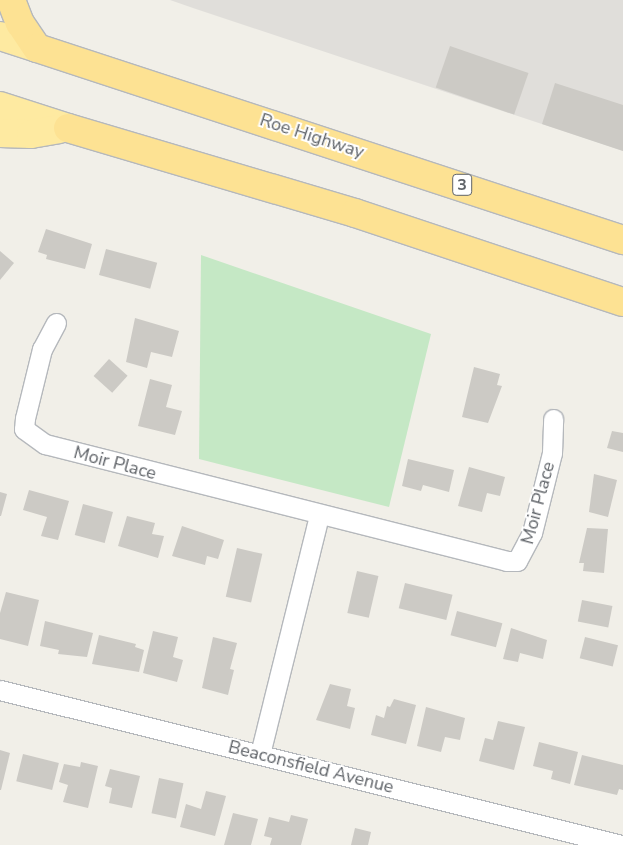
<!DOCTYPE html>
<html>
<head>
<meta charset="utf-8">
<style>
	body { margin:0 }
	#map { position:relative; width:623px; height:845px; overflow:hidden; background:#f1efe8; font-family:"Nunito Sans",sans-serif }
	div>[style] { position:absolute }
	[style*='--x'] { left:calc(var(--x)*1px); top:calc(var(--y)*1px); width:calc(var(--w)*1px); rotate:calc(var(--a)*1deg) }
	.industrial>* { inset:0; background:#e0deda }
	.green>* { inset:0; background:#c5e8c5 }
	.building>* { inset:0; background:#cccac5; transform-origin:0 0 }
	.roads { filter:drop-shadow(1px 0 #b5b8bc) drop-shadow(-1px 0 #b5b8bc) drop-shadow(0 1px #b5b8bc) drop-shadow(0 -1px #b5b8bc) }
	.minor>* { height:19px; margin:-9.5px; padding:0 9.5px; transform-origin:9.5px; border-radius:9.5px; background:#fff }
	.trunk>* { height:28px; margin:-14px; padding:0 14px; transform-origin:14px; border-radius:14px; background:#feeaa1 }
	.motorway>* { height:28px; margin:-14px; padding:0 14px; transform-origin:14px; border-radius:14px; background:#fde293 }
	span { translate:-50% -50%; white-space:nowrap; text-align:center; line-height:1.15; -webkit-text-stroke:4px #fff; paint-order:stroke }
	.shield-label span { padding:1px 4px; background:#fff; border:1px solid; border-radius:4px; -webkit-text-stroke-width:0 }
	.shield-label { font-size:16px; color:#5f6368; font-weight:700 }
	.street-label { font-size:18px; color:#5f6368 }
</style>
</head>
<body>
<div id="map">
	<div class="industrial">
		<div style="clip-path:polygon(170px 0,623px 0,623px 151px,193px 8px)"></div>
	</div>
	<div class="green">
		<div style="clip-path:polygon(201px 255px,431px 334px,389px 507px,199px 459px)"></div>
	</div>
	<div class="building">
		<div style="left:450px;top:46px;width:83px;height:44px;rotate:19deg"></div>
		<div style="clip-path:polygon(555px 83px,623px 105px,623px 151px,542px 124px)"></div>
		<div style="clip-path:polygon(46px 229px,92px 244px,85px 269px,46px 259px,47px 255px,38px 252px)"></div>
		<div style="left:106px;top:249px;width:53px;height:27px;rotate:15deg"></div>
		<div style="clip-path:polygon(0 251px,14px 263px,0 280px)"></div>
		<div style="clip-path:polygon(135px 318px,179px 331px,172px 357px,151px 352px,147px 368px,126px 362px)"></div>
		<div style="left:109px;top:359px;width:25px;height:23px;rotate:42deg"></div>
		<div style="clip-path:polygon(474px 367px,500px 374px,497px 385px,502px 386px,488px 423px,462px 417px)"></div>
		<div style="clip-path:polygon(150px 379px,172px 385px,166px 407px,182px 411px,175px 435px,138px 426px)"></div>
		<div style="clip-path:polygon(612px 431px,623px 433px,623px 452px,607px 448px)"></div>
		<div style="clip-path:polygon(408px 459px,454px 470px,449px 492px,423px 485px,421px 491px,402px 486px)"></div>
		<div style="clip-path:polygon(469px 467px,505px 477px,500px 496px,487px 493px,482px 512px,458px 506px)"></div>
		<div style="clip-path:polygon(594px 474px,617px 480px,608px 517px,589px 512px)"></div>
		<div style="clip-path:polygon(29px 490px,69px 501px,58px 540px,41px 536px,47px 517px,23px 510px)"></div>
		<div style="clip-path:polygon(0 492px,7px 494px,1px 516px,0 516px)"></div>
		<div style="left:83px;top:504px;width:31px;height:32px;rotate:15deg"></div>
		<div style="clip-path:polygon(127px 516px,155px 523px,152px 534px,164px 536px,158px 558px,118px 546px)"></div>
		<div style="clip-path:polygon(182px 526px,224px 540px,218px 559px,207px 556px,205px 565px,172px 556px)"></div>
		<div style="clip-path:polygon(587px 528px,608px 529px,604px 573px,583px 571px,584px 563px,579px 563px)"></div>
		<div style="left:237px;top:548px;width:26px;height:50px;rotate:13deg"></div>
		<div style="left:357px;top:571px;width:22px;height:43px;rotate:13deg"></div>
		<div style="left:405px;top:583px;width:49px;height:26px;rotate:14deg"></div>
		<div style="clip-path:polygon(6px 592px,39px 600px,28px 646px,0 639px,0 613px)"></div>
		<div style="left:582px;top:600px;width:31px;height:22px;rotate:11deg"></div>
		<div style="left:457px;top:611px;width:47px;height:25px;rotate:15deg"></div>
		<div style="clip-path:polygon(45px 621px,93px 633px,87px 657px,58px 654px,59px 650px,40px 646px)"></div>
		<div style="clip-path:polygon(511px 628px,547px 640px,543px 659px,520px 653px,518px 662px,503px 659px)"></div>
		<div style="clip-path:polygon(153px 631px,178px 637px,173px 657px,183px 660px,177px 682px,143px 673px)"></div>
		<div style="clip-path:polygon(99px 635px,136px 644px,135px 647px,144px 650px,139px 672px,92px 664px)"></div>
		<div style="clip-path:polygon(213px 637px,237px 643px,230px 669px,234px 670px,228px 695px,202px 688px)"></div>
		<div style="left:585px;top:637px;width:34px;height:22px;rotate:14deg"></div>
		<div style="clip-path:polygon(330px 684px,351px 689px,347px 706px,355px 708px,350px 729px,316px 720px)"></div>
		<div style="clip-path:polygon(394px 699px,416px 705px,406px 744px,371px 735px,376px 715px,384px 718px,387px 706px,390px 707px)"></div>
		<div style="clip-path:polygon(426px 707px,465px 718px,460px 740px,445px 737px,441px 752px,417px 746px)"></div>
		<div style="clip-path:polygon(498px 721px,525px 727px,514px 770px,479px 761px,485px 738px,493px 740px)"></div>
		<div style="clip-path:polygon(539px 742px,578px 752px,570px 784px,551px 779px,553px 771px,533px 766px)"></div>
		<div style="clip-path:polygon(0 750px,10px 753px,1px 790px,0 790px)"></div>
		<div style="left:23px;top:754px;width:37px;height:28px;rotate:14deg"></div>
		<div style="clip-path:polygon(582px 755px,623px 765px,623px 790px,619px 789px,617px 795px,574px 785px)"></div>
		<div style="clip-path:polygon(81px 762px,98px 766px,88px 808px,63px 802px,68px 785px,59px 782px,64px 764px,80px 767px)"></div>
		<div style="clip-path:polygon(110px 769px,140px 776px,132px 808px,109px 803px,112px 788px,105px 786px)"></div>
		<div style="left:159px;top:778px;width:25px;height:36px;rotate:12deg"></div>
		<div style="clip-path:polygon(206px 791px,226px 796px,215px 836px,180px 827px,186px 804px,201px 809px)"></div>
		<div style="clip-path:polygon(233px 813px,258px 819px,251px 845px,224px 845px)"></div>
		<div style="clip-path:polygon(291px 815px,308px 819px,301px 845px,270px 845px,272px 838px,264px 836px,269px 817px,289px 822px)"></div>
		<div style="clip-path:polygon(355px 828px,371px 832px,368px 845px,351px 845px)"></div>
	</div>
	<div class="roads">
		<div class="minor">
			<div style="--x:56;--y:323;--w:30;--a:118"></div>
			<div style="--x:42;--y:349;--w:71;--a:103.8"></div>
			<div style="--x:25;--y:418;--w:11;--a:95"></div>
			<div style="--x:24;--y:429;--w:26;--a:36"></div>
			<div style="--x:45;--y:444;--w:476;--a:14.2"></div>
			<div style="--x:506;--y:561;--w:11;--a:0"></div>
			<div style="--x:517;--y:561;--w:32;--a:-62"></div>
			<div style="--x:532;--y:533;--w:82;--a:-76"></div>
			<div style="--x:552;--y:453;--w:34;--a:-88"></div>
			<div style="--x:0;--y:690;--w:640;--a:14.01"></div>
			<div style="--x:260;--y:754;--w:245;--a:-76.1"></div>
		</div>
		<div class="trunk">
			<div style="--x:0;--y:36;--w:39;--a:18"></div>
			<div style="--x:0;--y:106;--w:71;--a:17.9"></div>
			<div style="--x:0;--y:133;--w:31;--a:2"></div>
			<div style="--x:31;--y:134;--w:28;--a:-10"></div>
		</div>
		<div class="motorway">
			<div style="--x:11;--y:0;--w:25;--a:69"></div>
			<div style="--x:20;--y:23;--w:30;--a:56"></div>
			<div style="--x:37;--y:48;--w:617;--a:18.14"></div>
			<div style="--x:68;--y:128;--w:299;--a:16.5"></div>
			<div style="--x:355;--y:213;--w:282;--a:18.4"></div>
		</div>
	</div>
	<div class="shield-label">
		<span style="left:462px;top:185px">3</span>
	</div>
	<div class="street-label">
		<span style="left:312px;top:136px;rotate:18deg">Roe Highway</span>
		<span style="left:115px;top:463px;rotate:15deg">Moir Place</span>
		<span style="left:538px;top:503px;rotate:-75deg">Moir Place</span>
		<span style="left:311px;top:767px;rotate:14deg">Beaconsfield Avenue</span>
	</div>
</div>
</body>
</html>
